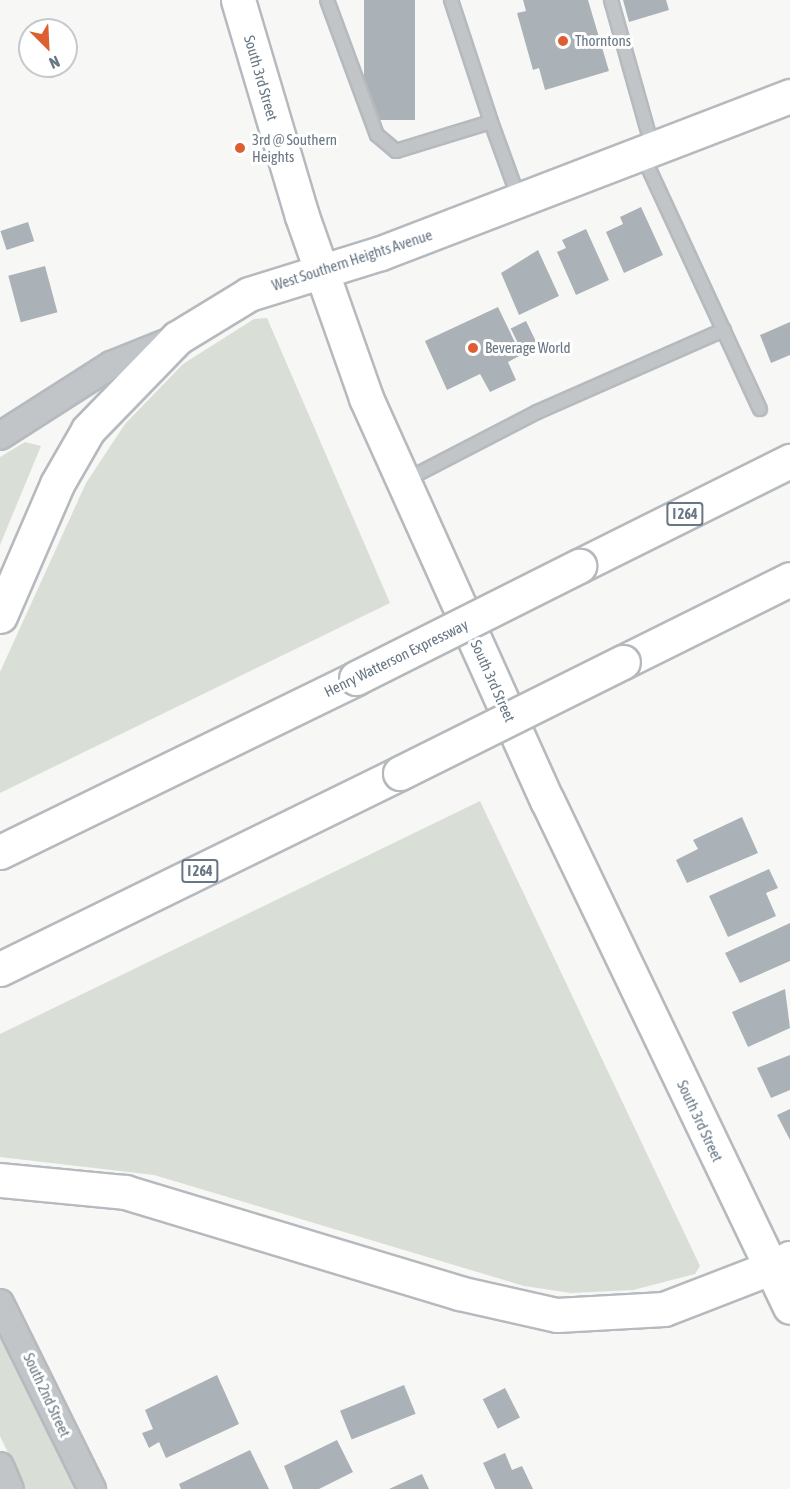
<!DOCTYPE html>
<html>
<head>
<meta charset="utf-8">
<style>
	body { margin:0 }
	#map { position:relative; width:790px; height:1489px; overflow:hidden; background:#f7f8f5; font-family:"Asap Condensed",sans-serif }
	div>[style] { position:absolute }
	[style*='--x'] { left:calc(var(--x)*1px); top:calc(var(--y)*1px); width:calc(var(--w)*1px); rotate:calc(var(--a)*1deg) }
	.green>* { inset:0; background:#d9ded6 }
	.building>* { inset:0; background:#aab1b7; transform-origin:0 0 }
	.roads { filter:drop-shadow(2px 0 #b6babf) drop-shadow(-2px 0 #b6babf) drop-shadow(0 2px #b6babf) drop-shadow(0 -2px #b6babf) }
	.service>* { height:12px; margin:-6px; padding:0 6px; transform-origin:6px; border-radius:6px; background:#c1c5c8 }
	.minor>* { height:26px; margin:-13px; padding:0 13px; transform-origin:13px; border-radius:13px; background:#c1c5c8 }
	.secondary>* { height:33px; margin:-16.5px; padding:0 16.5px; transform-origin:16.5px; border-radius:16.5px; background:#fff }
	.primary>* { height:33px; margin:-16.5px; padding:0 16.5px; transform-origin:16.5px; border-radius:16.5px; background:#fff }
	.motorway>* { height:33px; margin:-16.5px; padding:0 16.5px; transform-origin:16.5px; border-radius:16.5px; background:#fff }
	.bridges { filter:drop-shadow(2px 0 #b6b9bc) drop-shadow(-2px 0 #b6b9bc) drop-shadow(0 2px #b6b9bc) drop-shadow(0 -2px #b6b9bc) }
	.motorway-bridge>* { height:33px; margin:-16.5px; padding:0 16.5px; transform-origin:16.5px; border-radius:16.5px; background:#fff }
	.dots>* { width:16px; height:16px; translate:-50% -50%; box-sizing:border-box; border:3px solid #fff; border-radius:50% }
	span { translate:-50% -50%; white-space:nowrap; text-align:center; line-height:1.15; -webkit-text-stroke:6px #fff; paint-order:stroke }
	.shield-label span { padding:2px 4px; background:#fff; border:2px solid; border-radius:4px; -webkit-text-stroke-width:0 }
	.shield-label { font-size:14px; color:#687785; font-weight:700 }
	.poi-label { font-size:15px; color:#687785 }
	.left { translate:0 -50%; text-align:left }
	.street-label { font-size:15px; color:#687785 }
	.north { position:absolute; left:18px; top:18px; width:60px; height:60px; box-sizing:border-box; background:#fff; border:2px solid #c3c9ce; border-radius:50%; rotate:156deg; font-size:16px; font-weight:700; line-height:24px; text-align:center; color:#687785 }
	.north::after { content:''; display:block; margin:auto; width:21px; height:27px; background:#dc5e31; clip-path:polygon(50% 0,100% 100%,50% 72%,0 100%) }
</style>
</head>
<body>
<div id="map">
	<div class="green">
		<div style="clip-path:polygon(267px 318px,390px 603px,0 793px,0 672px,86px 483px,125px 424px,183px 364px,254px 319px)"></div>
		<div style="clip-path:polygon(25px 442px,41px 446px,0 545px,0 457px)"></div>
		<div style="clip-path:polygon(480px 801px,700px 1266px,695px 1274px,633px 1290px,571px 1293px,524px 1286px,154px 1175px,0 1157px,0 1034px)"></div>
		<div style="clip-path:polygon(0 1337px,75px 1489px,25px 1489px,0 1436px)"></div>
	</div>
	<div class="building">
		<div style="left:364px;top:0;width:51px;height:120px"></div>
		<div style="clip-path:polygon(523px 0,588px 0,609px 71px,545px 90px,539px 68px,533px 70px,517px 13px,526px 11px)"></div>
		<div style="clip-path:polygon(623px 0,666px 0,669px 10px,629px 22px)"></div>
		<div style="clip-path:polygon(641px 207px,663px 255px,624px 273px,606px 232px,623px 224px,620px 217px)"></div>
		<div style="left:28px;top:222px;width:20px;height:29px;rotate:72deg"></div>
		<div style="clip-path:polygon(586px 229px,609px 280px,576px 295px,557px 252px,566px 248px,562px 240px)"></div>
		<div style="clip-path:polygon(538px 250px,559px 296px,519px 315px,501px 273px)"></div>
		<div style="left:45px;top:266px;width:48px;height:38px;rotate:75deg"></div>
		<div style="clip-path:polygon(498px 307px,521px 355px,508px 362px,516px 380px,490px 392px,480px 374px,447px 390px,425px 341px)"></div>
		<div style="left:526px;top:321px;width:28px;height:17px;rotate:64deg"></div>
		<div style="clip-path:polygon(790px 322px,790px 355px,771px 363px,760px 335px)"></div>
		<div style="clip-path:polygon(742px 817px,758px 853px,687px 883px,676px 860px,698px 849px,693px 840px)"></div>
		<div style="clip-path:polygon(769px 869px,778px 888px,766px 893px,776px 916px,728px 937px,709px 896px)"></div>
		<div style="clip-path:polygon(790px 923px,790px 961px,740px 983px,725px 953px)"></div>
		<div style="clip-path:polygon(785px 989px,790px 1028px,748px 1047px,732px 1012px)"></div>
		<div style="clip-path:polygon(790px 1055px,790px 1090px,771px 1098px,757px 1068px)"></div>
		<div style="clip-path:polygon(790px 1109px,790px 1140px,777px 1115px)"></div>
		<div style="clip-path:polygon(217px 1375px,239px 1424px,166px 1458px,159px 1442px,149px 1448px,142px 1433px,153px 1429px,145px 1410px)"></div>
		<div style="left:404px;top:1385px;width:31px;height:69px;rotate:68deg"></div>
		<div style="left:505px;top:1388px;width:33px;height:25px;rotate:63deg"></div>
		<div style="clip-path:polygon(337px 1440px,353px 1472px,319px 1489px,293px 1489px,284px 1466px)"></div>
		<div style="clip-path:polygon(250px 1450px,269px 1489px,181px 1489px,179px 1484px)"></div>
		<div style="clip-path:polygon(505px 1453px,512px 1470px,522px 1466px,533px 1489px,495px 1489px,483px 1463px)"></div>
		<div style="clip-path:polygon(422px 1474px,429px 1489px,389px 1489px)"></div>
	</div>
	<div class="roads">
		<div class="service">
			<div style="--x:327;--y:0;--w:144;--a:69.7"></div>
			<div style="--x:377;--y:135;--w:25;--a:40"></div>
			<div style="--x:396;--y:151;--w:99;--a:-17"></div>
			<div style="--x:491;--y:122;--w:82;--a:70"></div>
			<div style="--x:451;--y:0;--w:128;--a:71.8"></div>
			<div style="--x:611;--y:0;--w:152;--a:74.3"></div>
			<div style="--x:642;--y:154;--w:281;--a:65.2"></div>
			<div style="--x:404;--y:481;--w:150;--a:-27.4"></div>
			<div style="--x:537;--y:412;--w:204;--a:-23.7"></div>
		</div>
		<div class="minor">
			<div style="--x:0;--y:436;--w:132;--a:-32.6"></div>
			<div style="--x:111;--y:365;--w:65;--a:-21.8"></div>
			<div style="--x:0;--y:1303;--w:208;--a:63.7"></div>
			<div style="--x:0;--y:1466;--w:25;--a:67"></div>
		</div>
		<div class="secondary">
			<div style="--x:238;--y:0;--w:225;--a:73.5"></div>
			<div style="--x:302;--y:216;--w:193;--a:70.6"></div>
			<div style="--x:366;--y:398;--w:441;--a:65.8"></div>
			<div style="--x:547;--y:800;--w:562;--a:64.39"></div>
		</div>
		<div class="primary">
			<div style="--x:177;--y:338;--w:84;--a:-31.4"></div>
			<div style="--x:249;--y:294;--w:138;--a:-17.3"></div>
			<div style="--x:381;--y:253;--w:438;--a:-21"></div>
			<div style="--x:770;--y:1268;--w:22;--a:-27"></div>
		</div>
		<div class="motorway">
			<div style="--x:579;--y:566;--w:236;--a:-26.5"></div>
			<div style="--x:0;--y:616;--w:144;--a:-66.6"></div>
			<div style="--x:57;--y:484;--w:62;--a:-60.1"></div>
			<div style="--x:88;--y:430;--w:128;--a:-45.9"></div>
			<div style="--x:623;--y:662;--w:186;--a:-26.4"></div>
			<div style="--x:0;--y:852;--w:396;--a:-26"></div>
			<div style="--x:0;--y:969;--w:445;--a:-26.1"></div>
			<div style="--x:0;--y:1180;--w:126;--a:5.5"></div>
			<div style="--x:125;--y:1192;--w:349;--a:16.8"></div>
			<div style="--x:459;--y:1293;--w:100;--a:12.7"></div>
			<div style="--x:557;--y:1315;--w:107;--a:-3.2"></div>
			<div style="--x:664;--y:1309;--w:114;--a:-21.1"></div>
		</div>
	</div>
	<div class="bridges">
		<div class="motorway-bridge">
			<div style="--x:356;--y:678;--w:250;--a:-26.7"></div>
			<div style="--x:400;--y:773;--w:249;--a:-26.5"></div>
		</div>
	</div>
	<div class="dots">
		<div style="left:563px;top:41px;background:#dc5e31"></div>
		<div style="left:240px;top:148px;background:#dc5e31"></div>
		<div style="left:473px;top:348px;background:#dc5e31"></div>
	</div>
	<div class="shield-label">
		<span style="left:685px;top:514px">I 264</span>
		<span style="left:200px;top:871px">I 264</span>
	</div>
	<div class="poi-label">
		<span class="left" style="left:575px;top:41px">Thorntons</span>
		<span class="left" style="left:252px;top:148px">3rd @ Southern<br>Heights</span>
		<span class="left" style="left:485px;top:348px">Beverage World</span>
	</div>
	<div class="street-label">
		<span style="left:261px;top:78px;rotate:74deg">South 3rd Street</span>
		<span style="left:352px;top:260px;rotate:-18deg">West Southern Heights Avenue</span>
		<span style="left:396px;top:658px;rotate:-26deg">Henry Watterson Expressway</span>
		<span style="left:493px;top:681px;rotate:66deg">South 3rd Street</span>
		<span style="left:700px;top:1121px;rotate:65deg">South 3rd Street</span>
		<span style="left:47px;top:1395px;rotate:65deg">South 2nd Street</span>
	</div>
	<div class="north">N</div>
</div>
</body>
</html>
